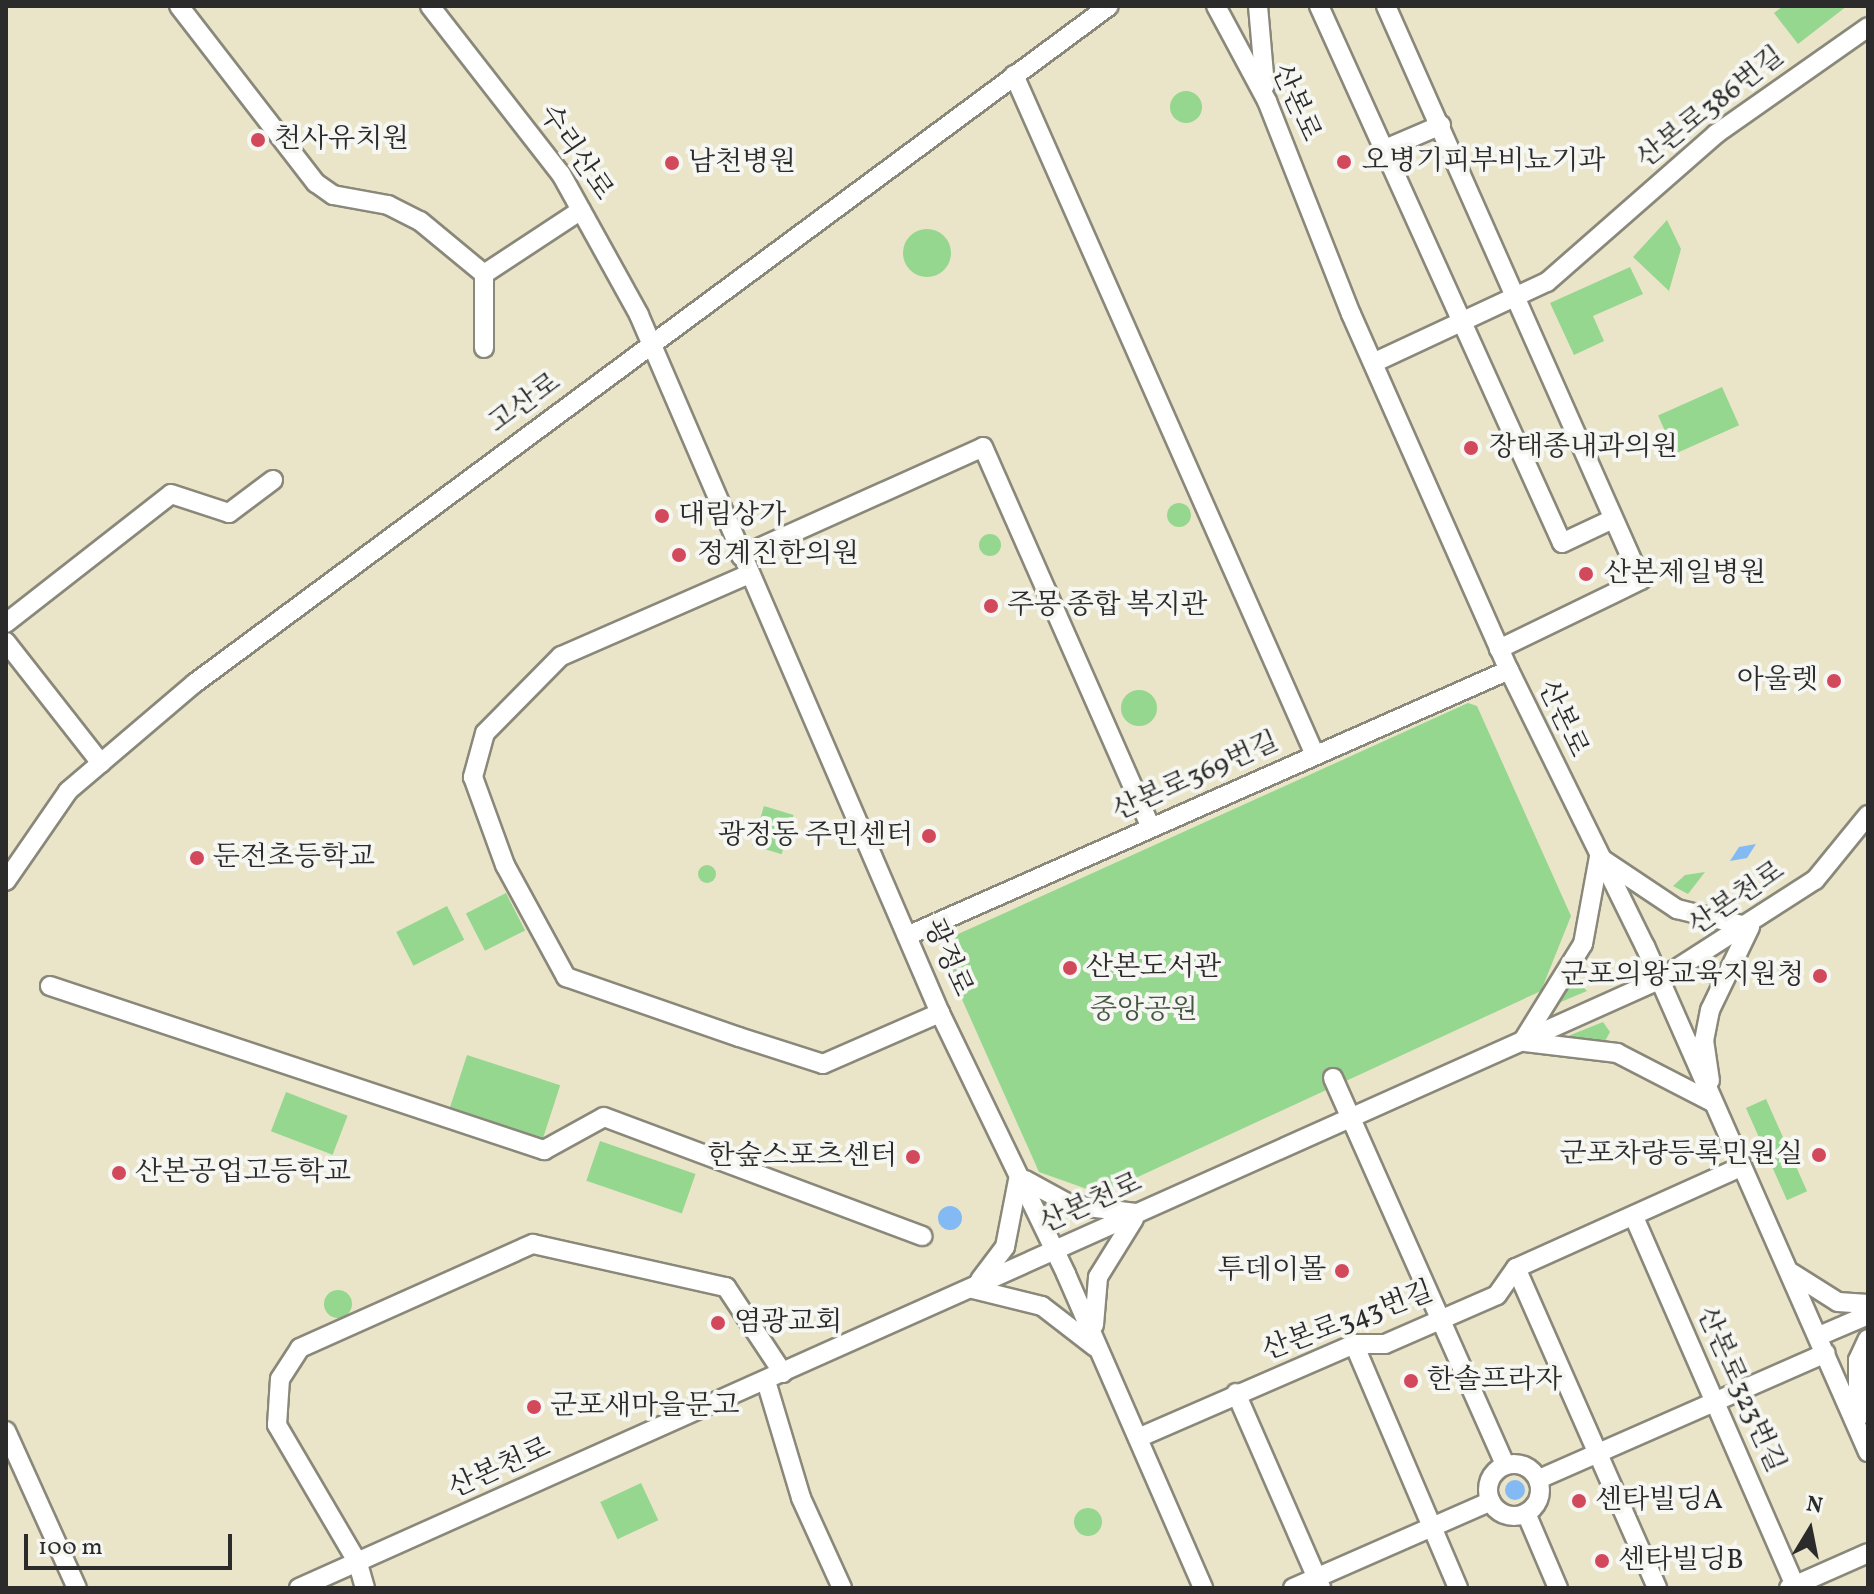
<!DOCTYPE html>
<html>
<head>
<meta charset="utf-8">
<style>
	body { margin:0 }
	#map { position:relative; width:1874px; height:1594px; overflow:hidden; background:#eae5c9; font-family:Vollkorn,"Noto Serif KR",serif }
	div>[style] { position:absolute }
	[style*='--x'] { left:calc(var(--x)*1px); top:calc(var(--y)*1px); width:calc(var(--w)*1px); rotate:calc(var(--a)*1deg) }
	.green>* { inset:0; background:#95d78e; transform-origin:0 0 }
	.round { border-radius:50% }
	.water>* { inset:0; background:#84baf3 }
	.roads { filter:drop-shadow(2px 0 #8a887a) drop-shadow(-2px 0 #8a887a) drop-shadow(0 2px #8a887a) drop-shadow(0 -2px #8a887a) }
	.minor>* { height:18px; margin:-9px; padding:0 9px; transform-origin:9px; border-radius:9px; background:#fff }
	.minor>.ring { margin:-9px; padding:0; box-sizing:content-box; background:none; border:18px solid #fff; border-radius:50% }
	.dots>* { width:22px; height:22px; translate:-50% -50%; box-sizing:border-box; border:4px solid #f6f6f2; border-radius:50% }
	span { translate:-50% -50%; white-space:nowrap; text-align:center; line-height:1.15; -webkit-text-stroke:8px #f6f6f2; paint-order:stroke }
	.street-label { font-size:28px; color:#2b2b2b }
	.poi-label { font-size:28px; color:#2b2b2b }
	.left { translate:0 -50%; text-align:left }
	.right { translate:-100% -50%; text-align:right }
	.park-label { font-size:28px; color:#465644 }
	.frame { position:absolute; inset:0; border:8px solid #2b2b2b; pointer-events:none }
	.north { position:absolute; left:1770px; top:1490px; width:80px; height:80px; -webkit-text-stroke:6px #f6f6f2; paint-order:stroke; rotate:10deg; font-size:22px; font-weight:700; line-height:32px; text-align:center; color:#2b2b2b }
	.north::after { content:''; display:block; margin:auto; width:28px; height:36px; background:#2b2b2b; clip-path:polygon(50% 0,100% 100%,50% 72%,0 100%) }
	.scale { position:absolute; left:24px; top:1534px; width:208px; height:36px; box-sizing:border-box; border:4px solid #2b2b2b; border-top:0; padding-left:10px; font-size:24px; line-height:28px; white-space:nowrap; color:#2b2b2b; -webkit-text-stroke:6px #f6f6f2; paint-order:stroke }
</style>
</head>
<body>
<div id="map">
	<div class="green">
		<div style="clip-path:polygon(1783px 6px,1847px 6px,1798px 44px,1774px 13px)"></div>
		<div class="round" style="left:1170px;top:91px;width:32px;height:32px"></div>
		<div style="clip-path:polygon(1667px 220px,1681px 249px,1669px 291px,1633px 257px)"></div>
		<div class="round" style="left:903px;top:229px;width:48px;height:48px"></div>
		<div style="clip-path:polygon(1630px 267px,1643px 294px,1593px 316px,1604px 341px,1574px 355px,1550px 303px)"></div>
		<div style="left:1722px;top:387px;width:42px;height:70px;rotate:66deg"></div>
		<div class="round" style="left:1167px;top:503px;width:24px;height:24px"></div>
		<div class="round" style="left:979px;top:534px;width:22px;height:22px"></div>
		<div class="round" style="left:1121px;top:690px;width:36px;height:36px"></div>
		<div style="clip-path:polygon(1468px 703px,1477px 706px,1571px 916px,1541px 991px,1101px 1194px,1039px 1172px,948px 968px,956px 935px)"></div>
		<div style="left:764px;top:806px;width:31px;height:41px;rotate:17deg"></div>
		<div class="round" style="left:698px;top:865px;width:18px;height:18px"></div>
		<div style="clip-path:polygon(1705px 872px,1688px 894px,1673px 886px,1685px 875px)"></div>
		<div style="left:506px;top:893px;width:42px;height:45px;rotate:63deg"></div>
		<div style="left:447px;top:906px;width:38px;height:57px;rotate:63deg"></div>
		<div style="clip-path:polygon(1726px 959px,1712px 985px,1704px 981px,1701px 972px)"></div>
		<div style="clip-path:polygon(1574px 978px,1587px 991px,1556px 1004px)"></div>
		<div style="clip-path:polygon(1603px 1022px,1610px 1032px,1604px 1043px,1568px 1036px)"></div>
		<div style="left:467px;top:1055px;width:98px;height:56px;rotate:18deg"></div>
		<div style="left:286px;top:1092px;width:66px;height:42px;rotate:21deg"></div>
		<div style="left:1766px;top:1099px;width:101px;height:22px;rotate:66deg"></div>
		<div style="left:600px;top:1141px;width:101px;height:42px;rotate:19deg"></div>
		<div class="round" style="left:324px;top:1290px;width:28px;height:28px"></div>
		<div style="left:641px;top:1483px;width:41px;height:45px;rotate:65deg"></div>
		<div class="round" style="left:1074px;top:1508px;width:28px;height:28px"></div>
	</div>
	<div class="water">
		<div style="clip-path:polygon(1756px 844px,1747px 858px,1730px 861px,1739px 847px)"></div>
		<div class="round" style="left:938px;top:1206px;width:24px;height:24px"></div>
		<div class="round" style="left:1505px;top:1480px;width:20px;height:20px"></div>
	</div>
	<div class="roads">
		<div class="minor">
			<div style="--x:179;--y:6;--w:224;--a:52.3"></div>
			<div style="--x:316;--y:183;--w:21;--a:35"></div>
			<div style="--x:333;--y:195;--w:56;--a:10.3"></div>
			<div style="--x:388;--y:205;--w:36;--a:27"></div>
			<div style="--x:420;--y:221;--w:83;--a:39.6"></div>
			<div style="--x:484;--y:274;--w:116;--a:-33.4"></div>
			<div style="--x:430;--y:6;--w:213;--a:52.1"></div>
			<div style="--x:561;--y:174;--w:161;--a:61"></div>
			<div style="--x:639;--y:315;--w:760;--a:66.67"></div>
			<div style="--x:940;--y:1013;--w:290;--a:64.2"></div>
			<div style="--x:1066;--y:1274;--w:343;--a:66.4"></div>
			<div style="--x:1216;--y:6;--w:108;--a:61.8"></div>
			<div style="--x:1267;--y:101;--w:229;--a:68.5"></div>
			<div style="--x:1351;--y:314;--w:389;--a:66.1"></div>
			<div style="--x:1509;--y:670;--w:308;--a:63.8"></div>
			<div style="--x:1645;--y:946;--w:553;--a:66.22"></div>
			<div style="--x:1258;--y:6;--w:80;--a:85"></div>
			<div style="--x:1319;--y:6;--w:589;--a:65.65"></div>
			<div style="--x:1562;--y:543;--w:56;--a:-25.2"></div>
			<div style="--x:1386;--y:6;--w:628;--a:66.05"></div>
			<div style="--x:1641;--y:580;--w:158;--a:154.1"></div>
			<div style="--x:1014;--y:75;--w:744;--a:66.12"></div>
			<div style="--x:1385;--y:149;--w:61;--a:-23.2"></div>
			<div style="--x:484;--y:348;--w:74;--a:-90"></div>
			<div style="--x:1373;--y:363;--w:192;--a:-25"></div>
			<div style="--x:1547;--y:282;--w:225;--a:-41.2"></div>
			<div style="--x:1716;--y:134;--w:186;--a:-35.1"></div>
			<div style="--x:741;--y:556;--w:265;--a:-24.2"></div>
			<div style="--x:983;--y:447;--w:416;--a:66.2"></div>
			<div style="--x:749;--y:574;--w:205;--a:156.4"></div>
			<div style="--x:561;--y:656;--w:108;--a:134.6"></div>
			<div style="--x:485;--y:733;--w:46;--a:105.3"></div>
			<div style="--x:473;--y:777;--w:94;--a:70"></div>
			<div style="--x:505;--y:865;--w:128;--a:61.4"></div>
			<div style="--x:566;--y:977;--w:183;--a:19.1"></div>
			<div style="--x:739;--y:1037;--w:88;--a:17.8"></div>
			<div style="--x:823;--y:1064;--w:128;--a:-23.6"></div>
			<div style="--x:6;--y:623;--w:209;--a:-38"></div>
			<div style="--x:171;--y:494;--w:61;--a:18.1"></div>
			<div style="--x:229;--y:513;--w:55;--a:-36.9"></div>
			<div style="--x:6;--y:642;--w:154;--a:51.9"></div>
			<div style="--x:6;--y:881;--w:109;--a:-55.4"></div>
			<div style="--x:68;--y:791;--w:167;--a:-40.4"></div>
			<div style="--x:195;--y:683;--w:1137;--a:-36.53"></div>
			<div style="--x:907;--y:936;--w:658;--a:-23.84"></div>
			<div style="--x:50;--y:986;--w:521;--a:18.37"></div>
			<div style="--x:544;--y:1150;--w:68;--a:-28.8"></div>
			<div style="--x:604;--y:1117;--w:340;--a:20.5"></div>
			<div style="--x:1524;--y:1039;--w:112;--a:-58.2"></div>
			<div style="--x:1583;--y:944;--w:88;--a:-79.6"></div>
			<div style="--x:1599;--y:857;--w:94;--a:33.7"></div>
			<div style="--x:1677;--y:909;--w:75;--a:13.9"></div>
			<div style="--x:1750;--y:927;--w:92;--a:115.7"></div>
			<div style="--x:1710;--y:1010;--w:31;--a:101"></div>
			<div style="--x:1704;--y:1040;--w:41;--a:81.7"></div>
			<div style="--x:1525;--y:1042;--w:93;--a:6.8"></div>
			<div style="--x:1617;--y:1053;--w:107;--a:27.3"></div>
			<div style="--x:1333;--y:1078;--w:424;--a:66"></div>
			<div style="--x:1025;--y:1180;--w:52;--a:28.5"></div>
			<div style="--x:1071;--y:1205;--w:65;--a:7"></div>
			<div style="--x:1634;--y:1217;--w:403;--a:66.4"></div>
			<div style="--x:1516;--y:1268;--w:350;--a:66.2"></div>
			<div style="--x:1792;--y:1273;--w:54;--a:32.2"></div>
			<div style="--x:1838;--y:1302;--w:30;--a:4"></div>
			<div style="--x:980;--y:1280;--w:41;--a:-52.9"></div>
			<div style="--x:1005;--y:1247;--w:68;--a:-79"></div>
			<div style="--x:973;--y:1289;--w:71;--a:13.8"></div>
			<div style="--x:1042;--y:1306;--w:67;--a:37.7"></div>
			<div style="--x:1094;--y:1325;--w:48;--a:-85.2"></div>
			<div style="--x:1098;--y:1277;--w:68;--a:-58.2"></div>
			<div style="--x:1819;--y:1336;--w:53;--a:-23.2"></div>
			<div style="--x:1354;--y:1344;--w:265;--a:66.9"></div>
			<div style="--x:766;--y:1381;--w:122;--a:73.3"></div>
			<div style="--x:801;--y:1498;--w:99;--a:65.5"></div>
			<div style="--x:1236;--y:1393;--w:213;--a:66.4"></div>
			<div style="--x:1858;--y:1418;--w:58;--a:-90"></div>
			<div style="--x:1858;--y:1360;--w:23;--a:-65"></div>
			<div style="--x:6;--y:1431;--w:172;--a:65.7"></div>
			<div style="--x:1138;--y:1438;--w:236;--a:-23.5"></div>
			<div style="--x:1354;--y:1344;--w:31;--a:0"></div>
			<div style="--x:1385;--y:1344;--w:122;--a:-23.6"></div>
			<div style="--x:1497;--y:1295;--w:33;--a:-55"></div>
			<div style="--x:1516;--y:1268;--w:247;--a:-24.2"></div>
			<div class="ring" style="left:1488px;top:1464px;width:34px;height:34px"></div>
			<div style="--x:1539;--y:1479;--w:313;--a:-23.7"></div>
			<div style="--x:1526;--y:1513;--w:82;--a:66.9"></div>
			<div style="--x:299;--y:1588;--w:1490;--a:-24.09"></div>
			<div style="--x:1659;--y:980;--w:185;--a:-32.7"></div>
			<div style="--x:1815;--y:880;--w:84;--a:-50.8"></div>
			<div style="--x:365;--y:1588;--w:26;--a:-106"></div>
			<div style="--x:358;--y:1563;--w:160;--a:-120.4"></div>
			<div style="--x:277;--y:1425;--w:46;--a:-86.3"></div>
			<div style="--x:280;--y:1379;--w:37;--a:-57"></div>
			<div style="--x:300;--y:1348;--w:255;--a:-24.1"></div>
			<div style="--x:533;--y:1244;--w:198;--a:12.6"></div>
			<div style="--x:726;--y:1287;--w:103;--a:56.5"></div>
			<div style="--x:1293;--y:1588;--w:216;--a:-23.7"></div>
			<div style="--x:1789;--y:1588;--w:86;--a:-23.9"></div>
		</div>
	</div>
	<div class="dots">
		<div style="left:258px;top:140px;background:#d1495b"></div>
		<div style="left:1344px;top:162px;background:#d1495b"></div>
		<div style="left:672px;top:163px;background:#d1495b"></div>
		<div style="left:1471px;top:448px;background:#d1495b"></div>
		<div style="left:662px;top:516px;background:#d1495b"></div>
		<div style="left:679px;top:555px;background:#d1495b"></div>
		<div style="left:1586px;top:574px;background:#d1495b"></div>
		<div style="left:991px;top:606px;background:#d1495b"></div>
		<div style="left:1834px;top:681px;background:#d1495b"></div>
		<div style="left:929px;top:836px;background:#d1495b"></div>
		<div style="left:197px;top:858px;background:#d1495b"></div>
		<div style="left:1070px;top:968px;background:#d1495b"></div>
		<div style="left:1820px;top:976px;background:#d1495b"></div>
		<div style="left:1819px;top:1155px;background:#d1495b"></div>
		<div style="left:913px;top:1157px;background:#d1495b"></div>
		<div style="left:119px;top:1173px;background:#d1495b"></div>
		<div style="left:1342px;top:1271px;background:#d1495b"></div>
		<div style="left:718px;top:1323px;background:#d1495b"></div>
		<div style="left:1411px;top:1381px;background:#d1495b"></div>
		<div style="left:534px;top:1407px;background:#d1495b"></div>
		<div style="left:1579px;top:1501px;background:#d1495b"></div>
		<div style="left:1602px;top:1561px;background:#d1495b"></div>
	</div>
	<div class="street-label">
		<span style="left:1295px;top:103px;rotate:66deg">산본로</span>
		<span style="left:1711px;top:108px;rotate:-38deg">산본로386번길</span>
		<span style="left:575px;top:153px;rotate:56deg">수리산로</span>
		<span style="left:525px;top:404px;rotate:-36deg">고산로</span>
		<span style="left:1562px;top:719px;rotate:65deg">산본로</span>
		<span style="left:1196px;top:777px;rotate:-24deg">산본로369번길</span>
		<span style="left:1737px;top:899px;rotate:-34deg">산본천로</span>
		<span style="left:947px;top:958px;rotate:66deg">광정로</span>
		<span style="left:1091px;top:1204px;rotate:-24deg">산본천로</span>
		<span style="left:1348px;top:1322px;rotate:-20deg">산본로343번길</span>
		<span style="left:1740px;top:1390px;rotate:66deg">산본로323번길</span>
		<span style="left:500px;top:1469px;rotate:-24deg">산본천로</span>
	</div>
	<div class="poi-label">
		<span class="left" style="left:274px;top:140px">천사유치원</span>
		<span class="left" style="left:1362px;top:162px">오병기피부비뇨기과</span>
		<span class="left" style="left:688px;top:163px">남천병원</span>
		<span class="left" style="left:1489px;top:448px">장태종내과의원</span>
		<span class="left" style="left:678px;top:516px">대림상가</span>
		<span class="left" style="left:697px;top:555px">정계진한의원</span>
		<span class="left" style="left:1604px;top:574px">산본제일병원</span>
		<span class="left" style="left:1007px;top:606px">주몽 종합 복지관</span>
		<span class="right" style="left:1818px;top:681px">아울렛</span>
		<span class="right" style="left:913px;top:836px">광정동 주민센터</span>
		<span class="left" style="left:213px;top:858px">둔전초등학교</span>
		<span class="left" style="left:1086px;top:968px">산본도서관</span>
		<span class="right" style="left:1804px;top:976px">군포의왕교육지원청</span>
		<span class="right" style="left:1803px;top:1155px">군포차량등록민원실</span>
		<span class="right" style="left:897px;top:1157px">한숲스포츠센터</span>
		<span class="left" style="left:135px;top:1173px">산본공업고등학교</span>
		<span class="right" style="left:1326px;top:1271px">투데이몰</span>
		<span class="left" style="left:734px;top:1323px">염광교회</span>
		<span class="left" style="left:1427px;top:1381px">한솔프라자</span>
		<span class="left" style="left:550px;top:1407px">군포새마을문고</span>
		<span class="left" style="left:1595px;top:1501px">센타빌딩A</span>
		<span class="left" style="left:1618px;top:1561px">센타빌딩B</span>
	</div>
	<div class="park-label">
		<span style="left:1144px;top:1011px">중앙공원</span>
	</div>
	<div class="frame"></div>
	<div class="north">N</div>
	<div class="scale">100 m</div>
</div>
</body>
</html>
